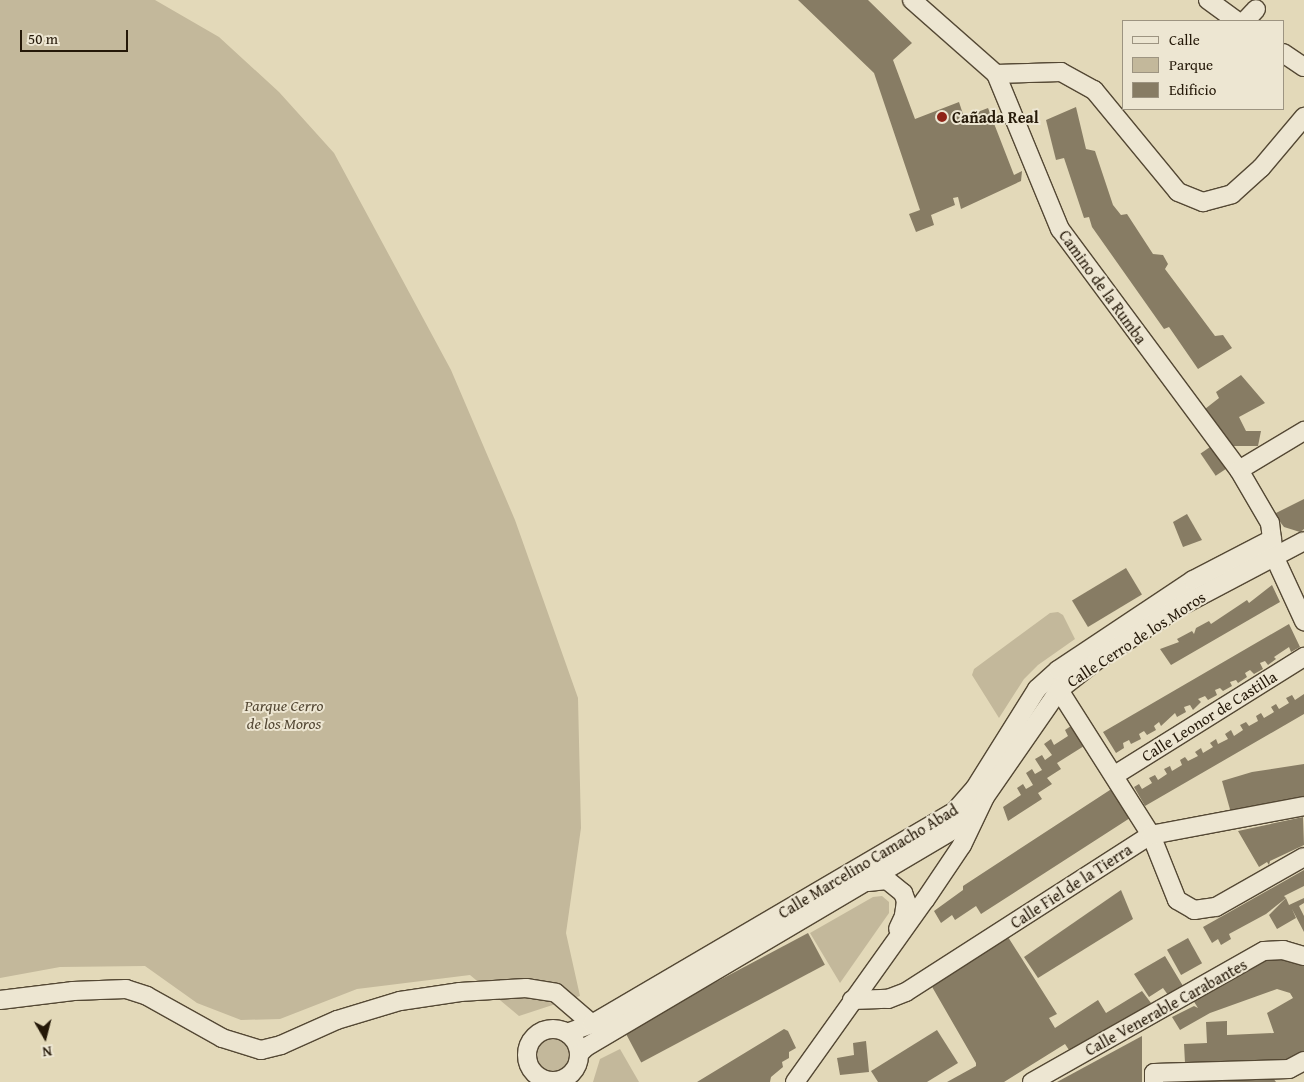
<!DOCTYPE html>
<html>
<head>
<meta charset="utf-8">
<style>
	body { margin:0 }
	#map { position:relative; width:1304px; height:1082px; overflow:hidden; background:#e3d9b9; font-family:"Gentium Book Plus",serif }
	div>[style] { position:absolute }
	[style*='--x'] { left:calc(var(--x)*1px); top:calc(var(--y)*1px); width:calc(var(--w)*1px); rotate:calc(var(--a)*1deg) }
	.green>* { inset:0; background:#c3b89b }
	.round { border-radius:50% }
	.building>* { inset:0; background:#877c64; transform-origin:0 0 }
	.roads { filter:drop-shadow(1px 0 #544834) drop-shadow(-1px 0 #544834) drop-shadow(0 1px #544834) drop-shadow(0 -1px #544834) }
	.minor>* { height:18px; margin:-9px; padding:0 9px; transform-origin:9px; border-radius:9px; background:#ede6d2 }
	.minor>.ring { margin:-9px; padding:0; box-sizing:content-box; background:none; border:18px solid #ede6d2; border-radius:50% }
	.dots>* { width:14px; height:14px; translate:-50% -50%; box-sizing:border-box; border:2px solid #ede6d2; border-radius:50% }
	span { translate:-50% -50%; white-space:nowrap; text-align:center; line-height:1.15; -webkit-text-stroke:4px #ede6d2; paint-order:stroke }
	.poi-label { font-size:16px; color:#241808; font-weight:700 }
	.left { translate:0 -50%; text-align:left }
	.street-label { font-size:16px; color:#241808 }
	.park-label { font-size:16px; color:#544834; font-style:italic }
	.legend { position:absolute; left:1122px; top:20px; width:162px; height:90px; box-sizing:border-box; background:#ede6d2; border:1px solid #9d9481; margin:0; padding:6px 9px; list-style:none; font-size:15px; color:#241808 }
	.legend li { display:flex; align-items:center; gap:10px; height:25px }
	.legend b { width:25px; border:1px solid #9d9481 }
	.north { position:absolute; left:20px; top:1012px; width:50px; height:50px; -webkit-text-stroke:4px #ede6d2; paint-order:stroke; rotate:172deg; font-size:14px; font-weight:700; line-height:20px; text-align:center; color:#241808 }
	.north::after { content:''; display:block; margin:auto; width:18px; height:22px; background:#241808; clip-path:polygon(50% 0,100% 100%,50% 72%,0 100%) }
	.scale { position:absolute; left:20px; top:30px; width:108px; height:22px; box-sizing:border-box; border:2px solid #241808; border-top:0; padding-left:6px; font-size:15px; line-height:18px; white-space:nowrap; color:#241808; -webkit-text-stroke:4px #ede6d2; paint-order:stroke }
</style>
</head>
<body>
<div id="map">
	<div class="green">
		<div style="clip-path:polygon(0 0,155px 0,219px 37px,279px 92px,334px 153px,451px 370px,515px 520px,578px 698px,581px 828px,566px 933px,580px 996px,519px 1016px,470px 975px,357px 989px,280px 1019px,241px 1020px,197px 1003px,145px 966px,60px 967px,0 978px)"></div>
		<div style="clip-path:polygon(1058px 612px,1063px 615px,1075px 639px,1038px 665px,1024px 679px,999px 718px,972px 675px,974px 669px,1050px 613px)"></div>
		<div style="clip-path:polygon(882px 896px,889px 902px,889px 913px,840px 983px,810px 933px,873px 897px)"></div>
		<div class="round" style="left:535px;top:1039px;width:36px;height:36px"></div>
		<div style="clip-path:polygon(620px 1049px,639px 1082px,593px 1082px,600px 1059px)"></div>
	</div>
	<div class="building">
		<div style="clip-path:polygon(798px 0,868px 0,912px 43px,893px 60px,915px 119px,959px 102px,965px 120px,972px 119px,970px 115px,988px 108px,1014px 175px,1022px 171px,1021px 181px,961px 209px,958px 197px,953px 198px,955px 205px,931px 215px,934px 225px,916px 232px,909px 214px,920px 210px,874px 73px)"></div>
		<div style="clip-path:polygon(1076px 107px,1086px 149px,1095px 151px,1113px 205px,1121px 215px,1127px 214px,1153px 254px,1163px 255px,1168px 264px,1165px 269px,1215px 336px,1223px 335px,1232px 348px,1198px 369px,1169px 327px,1164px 329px,1092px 227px,1089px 217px,1084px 218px,1064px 158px,1056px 160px,1046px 120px)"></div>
		<div style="clip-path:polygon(1241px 375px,1265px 403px,1239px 417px,1246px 431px,1261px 431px,1258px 446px,1233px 446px,1205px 409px,1219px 398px,1216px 392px)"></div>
		<div style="left:1213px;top:445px;width:27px;height:15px;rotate:56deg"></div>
		<div style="clip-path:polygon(1304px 499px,1304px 529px,1300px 532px,1284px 527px,1274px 514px)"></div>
		<div style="clip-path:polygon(1187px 514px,1202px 540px,1183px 547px,1173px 522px)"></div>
		<div style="left:1126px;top:568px;width:31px;height:63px;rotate:59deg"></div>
		<div style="clip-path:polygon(1272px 585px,1280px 602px,1171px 665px,1160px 649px,1179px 642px,1177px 639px,1192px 631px,1194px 634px,1196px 628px,1209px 621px,1211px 624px,1247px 600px,1249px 603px)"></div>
		<div style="clip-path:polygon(1289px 624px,1300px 647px,1291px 652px,1289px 647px,1274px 657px,1276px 659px,1268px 665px,1265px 661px,1260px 663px,1263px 669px,1254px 674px,1250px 670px,1245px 673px,1247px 677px,1238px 683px,1236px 680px,1230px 682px,1232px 686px,1223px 691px,1220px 688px,1215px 690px,1217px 695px,1208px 700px,1205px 696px,1198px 699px,1201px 702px,1193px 710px,1190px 705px,1184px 707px,1186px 712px,1177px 717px,1175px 713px,1161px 726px,1159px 722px,1154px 726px,1156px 730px,1147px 735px,1144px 731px,1139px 734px,1141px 739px,1131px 744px,1129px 740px,1123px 743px,1124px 748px,1116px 753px,1103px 732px)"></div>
		<div style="clip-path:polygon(1304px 694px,1304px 714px,1145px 806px,1134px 787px,1139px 784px,1142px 789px,1152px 783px,1149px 778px,1155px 775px,1158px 780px,1167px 774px,1164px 769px,1170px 766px,1172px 771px,1182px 765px,1180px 760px,1185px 757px,1188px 761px,1198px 756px,1195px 752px,1201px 748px,1203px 753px,1213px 747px,1210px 743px,1216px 739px,1218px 744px,1228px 739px,1225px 734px,1231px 730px,1234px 736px,1243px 730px,1240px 725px,1246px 722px,1249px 726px,1258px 721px,1256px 716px,1261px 713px,1264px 718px,1274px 712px,1271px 707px,1276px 704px,1279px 709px,1289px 703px,1286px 698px,1292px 695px,1295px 700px)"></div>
		<div style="clip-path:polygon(1071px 726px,1084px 746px,1057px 763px,1061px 769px,1047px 778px,1052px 784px,1038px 793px,1042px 799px,1008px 821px,1003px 807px,1021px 795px,1017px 788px,1023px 784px,1026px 789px,1033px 785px,1026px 773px,1032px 769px,1035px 774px,1042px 770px,1035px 759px,1042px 755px,1045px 760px,1052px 755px,1044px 744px,1051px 739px,1054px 745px,1068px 736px,1065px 730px)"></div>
		<div style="clip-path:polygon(1304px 764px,1304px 798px,1231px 813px,1222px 781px,1252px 772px)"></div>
		<div style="clip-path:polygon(1113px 788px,1130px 818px,981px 914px,976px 906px,955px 920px,952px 915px,941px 923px,934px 911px,963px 890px,963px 886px)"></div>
		<div style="clip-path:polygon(1303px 817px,1304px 845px,1270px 861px,1269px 865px,1267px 862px,1259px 867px,1238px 831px)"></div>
		<div style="clip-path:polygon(1304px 870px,1304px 886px,1284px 896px,1286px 898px,1266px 914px,1229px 934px,1231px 939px,1221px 945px,1218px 939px,1212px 943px,1203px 927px)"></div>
		<div style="clip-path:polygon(1121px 890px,1133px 919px,1038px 978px,1024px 957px)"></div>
		<div style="clip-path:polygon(1286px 898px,1289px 905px,1304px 898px,1304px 903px,1299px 906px,1304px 916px,1304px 932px,1292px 909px,1296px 918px,1277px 929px,1269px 915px)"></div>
		<div style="left:808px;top:933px;width:36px;height:208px;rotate:62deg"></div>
		<div style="clip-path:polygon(1008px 937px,1057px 1014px,1049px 1018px,1055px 1028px,1098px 1000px,1106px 1013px,1142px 991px,1151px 1003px,1071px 1053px,1065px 1044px,1004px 1082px,947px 1082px,976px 1066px,976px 1063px,931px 985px)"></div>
		<div style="left:1188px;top:938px;width:29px;height:24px;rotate:61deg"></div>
		<div style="clip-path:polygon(1165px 956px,1183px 986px,1168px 995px,1163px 988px,1149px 997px,1134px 974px)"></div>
		<div style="clip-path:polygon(1279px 956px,1304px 963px,1304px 1054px,1285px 1060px,1185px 1063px,1184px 1044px,1207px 1043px,1206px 1022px,1227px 1021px,1227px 1035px,1274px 1033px,1267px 1013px,1293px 998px,1290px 993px,1277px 989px,1210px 1013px,1180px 1030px,1172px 1017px,1194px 1006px,1198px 1008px,1191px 997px,1256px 962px)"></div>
		<div style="clip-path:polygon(784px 1029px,788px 1031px,796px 1048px,789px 1052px,789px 1058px,782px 1062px,783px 1067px,771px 1077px,770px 1082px,697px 1082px)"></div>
		<div style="clip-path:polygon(937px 1030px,958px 1063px,927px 1082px,878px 1082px,871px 1071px)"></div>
		<div style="clip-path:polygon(1142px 1036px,1142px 1082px,1057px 1082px)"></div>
		<div style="clip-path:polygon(866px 1041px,869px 1072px,840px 1075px,837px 1058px,854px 1055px,853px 1043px)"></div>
		<div style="clip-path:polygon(1273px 1078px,1276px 1082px,1178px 1082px,1178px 1080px)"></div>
	</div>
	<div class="roads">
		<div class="minor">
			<div style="--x:912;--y:0;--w:112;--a:41.4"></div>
			<div style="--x:996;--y:74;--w:168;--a:67.6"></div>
			<div style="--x:1060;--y:229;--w:300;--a:53.4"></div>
			<div style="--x:1239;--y:470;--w:61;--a:59.7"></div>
			<div style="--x:1270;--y:523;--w:33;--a:83"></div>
			<div style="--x:1274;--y:556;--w:72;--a:65.2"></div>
			<div style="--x:1208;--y:0;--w:36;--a:36"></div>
			<div style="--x:1245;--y:21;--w:16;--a:-47"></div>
			<div style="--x:1283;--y:53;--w:25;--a:34"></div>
			<div style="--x:996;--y:74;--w:65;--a:-1.8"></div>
			<div style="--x:1061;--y:72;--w:38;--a:29"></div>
			<div style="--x:1094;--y:90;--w:132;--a:50.5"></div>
			<div style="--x:1178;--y:192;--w:27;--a:22"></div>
			<div style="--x:1203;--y:202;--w:30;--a:-15"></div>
			<div style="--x:1232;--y:194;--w:39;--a:-42"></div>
			<div style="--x:1261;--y:168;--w:67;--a:-49.9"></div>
			<div style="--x:1239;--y:470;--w:76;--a:-31"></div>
			<div style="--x:1059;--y:690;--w:172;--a:57.6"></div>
			<div style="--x:1151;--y:835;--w:70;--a:68.2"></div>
			<div style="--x:1177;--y:900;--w:20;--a:30"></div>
			<div style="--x:1194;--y:910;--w:22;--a:-8"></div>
			<div style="--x:1216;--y:907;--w:101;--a:-29.6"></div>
			<div style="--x:1115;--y:775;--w:223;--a:-32"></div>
			<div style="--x:868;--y:882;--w:19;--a:-6"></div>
			<div style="--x:887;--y:880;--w:21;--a:39"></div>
			<div style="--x:903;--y:893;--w:9;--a:69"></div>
			<div style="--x:906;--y:901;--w:15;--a:98"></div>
			<div style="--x:904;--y:916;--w:14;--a:115"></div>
			<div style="--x:0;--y:1000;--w:74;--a:-7"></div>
			<div style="--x:73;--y:991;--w:53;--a:-2.2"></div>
			<div style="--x:126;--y:989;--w:22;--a:18"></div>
			<div style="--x:147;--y:996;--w:86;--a:29.2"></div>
			<div style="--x:222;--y:1038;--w:41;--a:17.1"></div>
			<div style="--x:261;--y:1050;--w:21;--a:-14"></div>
			<div style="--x:281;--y:1045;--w:61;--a:-24.1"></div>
			<div style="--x:337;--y:1020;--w:66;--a:-16.8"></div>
			<div style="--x:400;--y:1001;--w:61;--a:-8.5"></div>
			<div style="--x:460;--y:992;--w:66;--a:-3.5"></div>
			<div style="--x:526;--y:988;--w:30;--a:9"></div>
			<div style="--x:556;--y:993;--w:48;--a:40.7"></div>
			<div style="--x:852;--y:1000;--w:36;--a:-2"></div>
			<div style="--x:888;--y:999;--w:19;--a:-21"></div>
			<div style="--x:906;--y:992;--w:291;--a:-32.7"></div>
			<div style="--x:1151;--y:835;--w:156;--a:-10.7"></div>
			<div class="ring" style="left:527px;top:1029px;width:34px;height:34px"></div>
			<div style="--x:567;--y:1033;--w:27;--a:-20"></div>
			<div style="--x:592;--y:1024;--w:421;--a:-30.4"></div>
			<div style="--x:955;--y:811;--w:30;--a:-49"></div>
			<div style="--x:975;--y:788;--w:117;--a:-57.9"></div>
			<div style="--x:1037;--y:689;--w:28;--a:-42"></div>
			<div style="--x:1058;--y:670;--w:162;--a:-33.7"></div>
			<div style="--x:1193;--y:580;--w:89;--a:-27.4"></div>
			<div style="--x:579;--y:1054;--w:10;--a:-45"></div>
			<div style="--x:586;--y:1047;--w:426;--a:-30.6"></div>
			<div style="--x:953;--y:830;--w:31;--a:-42"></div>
			<div style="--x:795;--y:1082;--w:224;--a:-54.5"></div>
			<div style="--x:925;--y:900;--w:66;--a:-56.1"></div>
			<div style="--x:962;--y:845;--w:53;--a:-64.4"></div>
			<div style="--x:985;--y:797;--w:130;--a:-55.3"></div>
			<div style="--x:1059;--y:690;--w:48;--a:-38.3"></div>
			<div style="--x:1097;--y:660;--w:98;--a:-32.9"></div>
			<div style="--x:1179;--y:607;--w:141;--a:-27.8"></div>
			<div style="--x:1032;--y:1082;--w:266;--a:-29.5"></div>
			<div style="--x:1264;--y:951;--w:19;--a:-3"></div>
			<div style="--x:1283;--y:950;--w:22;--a:16"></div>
			<div style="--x:1154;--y:1082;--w:9;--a:-90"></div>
			<div style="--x:1154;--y:1073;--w:135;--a:-1.7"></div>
			<div style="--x:1289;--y:1069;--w:17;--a:-28"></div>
		</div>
	</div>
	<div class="dots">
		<div style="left:942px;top:117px;background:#8f2418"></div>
	</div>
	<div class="poi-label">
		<span class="left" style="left:952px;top:117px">Cañada Real</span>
	</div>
	<div class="street-label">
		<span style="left:1103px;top:287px;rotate:54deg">Camino de la Rumba</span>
		<span style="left:1136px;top:639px;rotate:-33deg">Calle Cerro de los Moros</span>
		<span style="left:1209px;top:716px;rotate:-32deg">Calle Leonor de Castilla</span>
		<span style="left:868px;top:861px;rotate:-31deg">Calle Marcelino Camacho Abad</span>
		<span style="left:1071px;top:886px;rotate:-33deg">Calle Fiel de la Tierra</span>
		<span style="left:1166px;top:1007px;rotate:-29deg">Calle Venerable Carabantes</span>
	</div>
	<div class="park-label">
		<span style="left:284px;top:714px">Parque Cerro<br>de los Moros</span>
	</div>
	<ul class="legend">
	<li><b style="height:6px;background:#ede6d2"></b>Calle</li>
	<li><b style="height:14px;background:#c3b89b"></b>Parque</li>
	<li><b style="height:14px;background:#877c64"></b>Edificio</li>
	</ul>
	<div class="north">N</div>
	<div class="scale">50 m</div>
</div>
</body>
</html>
